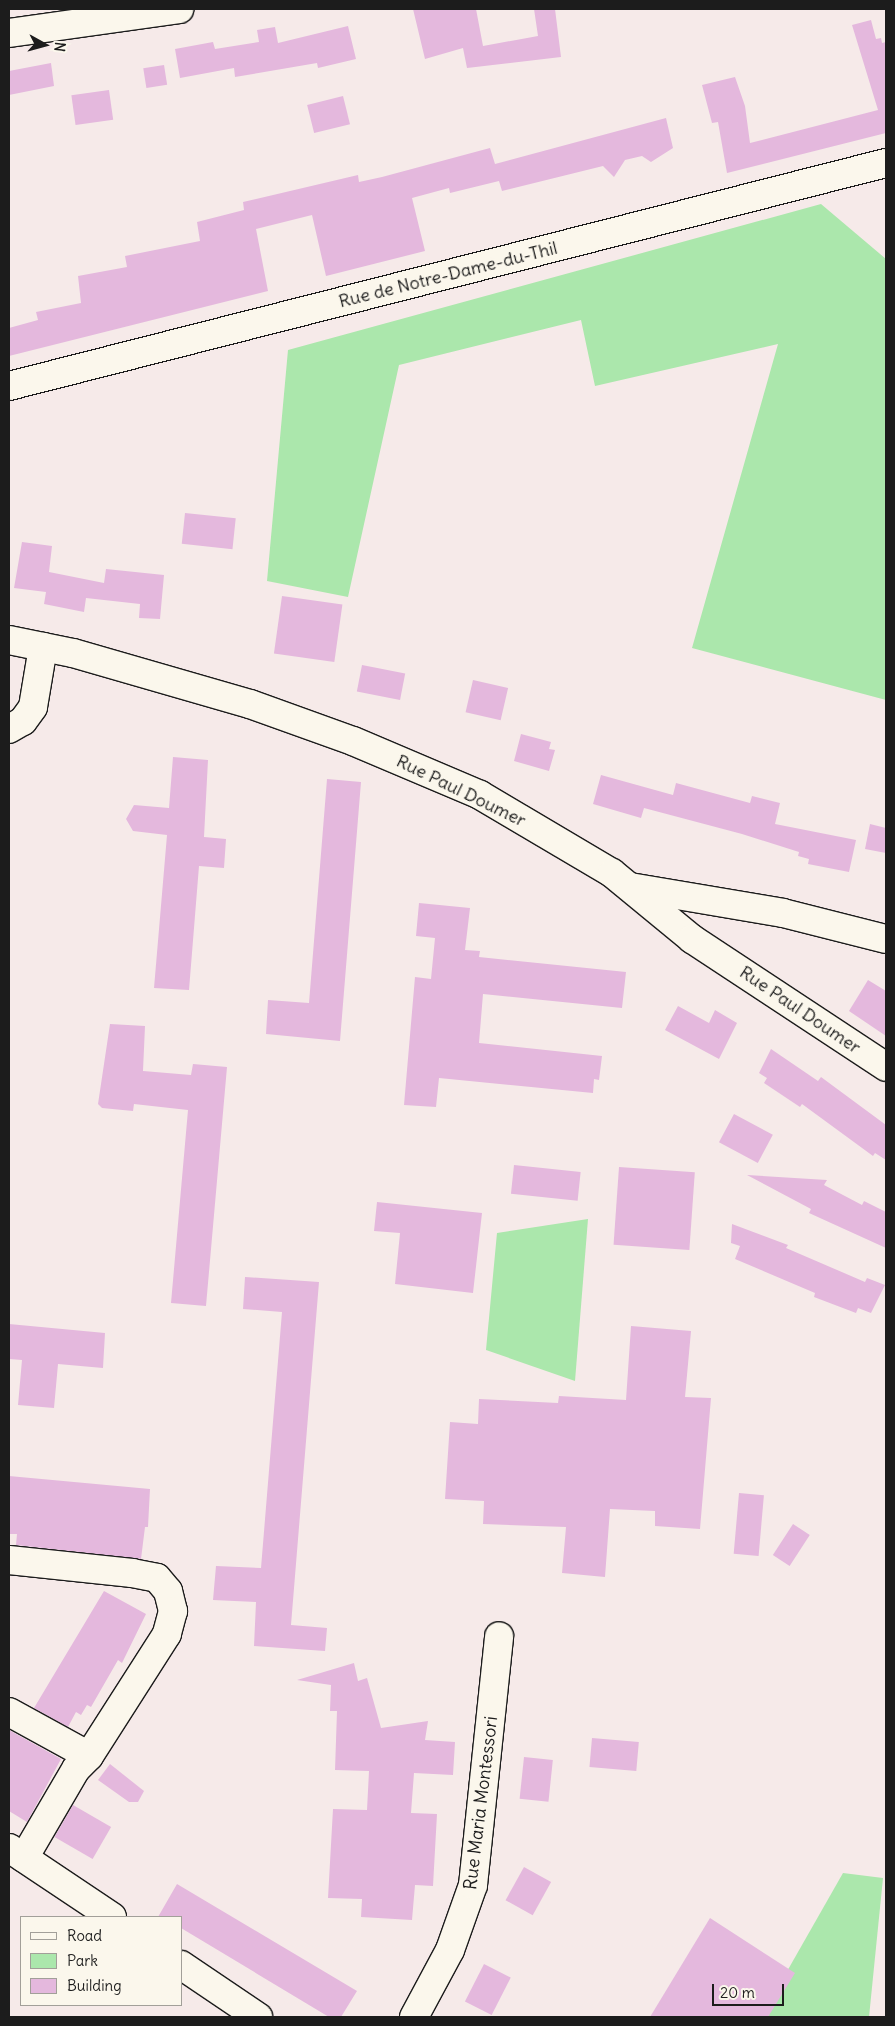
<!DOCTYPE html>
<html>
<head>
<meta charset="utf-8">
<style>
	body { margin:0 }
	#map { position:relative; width:895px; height:2026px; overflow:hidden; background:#f6eae9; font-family:Delius,sans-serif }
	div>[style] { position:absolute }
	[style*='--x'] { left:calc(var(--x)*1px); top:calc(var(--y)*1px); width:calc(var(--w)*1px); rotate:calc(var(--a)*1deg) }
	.green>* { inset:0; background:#abe7ac }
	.building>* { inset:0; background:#e4b8dd; transform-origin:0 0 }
	.roads { filter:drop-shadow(1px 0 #1c1c1c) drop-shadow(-1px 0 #1c1c1c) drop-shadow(0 1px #1c1c1c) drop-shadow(0 -1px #1c1c1c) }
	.street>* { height:28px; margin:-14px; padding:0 14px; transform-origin:14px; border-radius:14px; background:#fbf7ec }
	.secondary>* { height:28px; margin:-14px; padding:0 14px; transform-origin:14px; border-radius:14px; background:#fbf7ec }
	span { translate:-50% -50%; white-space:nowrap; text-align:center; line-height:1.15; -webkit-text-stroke:4.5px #fbf7ec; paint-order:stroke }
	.street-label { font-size:18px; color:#1c1c1c }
	.frame { position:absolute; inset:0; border:10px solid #1c1c1c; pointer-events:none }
	.legend { position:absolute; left:20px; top:1916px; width:162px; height:90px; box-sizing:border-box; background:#fbf7ec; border:1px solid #a29f99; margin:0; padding:6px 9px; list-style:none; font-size:15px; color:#1c1c1c }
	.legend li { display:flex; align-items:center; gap:10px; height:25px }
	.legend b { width:25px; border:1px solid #a29f99 }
	.north { position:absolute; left:20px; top:20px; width:50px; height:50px; -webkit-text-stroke:4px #fbf7ec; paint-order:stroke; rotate:97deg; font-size:14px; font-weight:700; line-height:20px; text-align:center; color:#1c1c1c }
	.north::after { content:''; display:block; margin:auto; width:18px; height:22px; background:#1c1c1c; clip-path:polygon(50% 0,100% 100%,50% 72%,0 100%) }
	.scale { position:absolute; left:712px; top:1984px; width:72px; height:22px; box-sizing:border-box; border:2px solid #1c1c1c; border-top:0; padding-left:6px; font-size:15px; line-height:18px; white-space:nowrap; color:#1c1c1c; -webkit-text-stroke:4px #fbf7ec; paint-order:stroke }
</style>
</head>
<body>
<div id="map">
	<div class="green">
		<div style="clip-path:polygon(821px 204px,886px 259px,886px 700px,692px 648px,778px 344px,595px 386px,581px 320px,399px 365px,348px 597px,267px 581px,288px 350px)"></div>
		<div style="clip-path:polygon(588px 1219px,575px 1381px,486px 1350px,497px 1233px)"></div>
		<div style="clip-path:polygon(843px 1873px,883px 1878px,869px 2017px,761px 2017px)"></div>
	</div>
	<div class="building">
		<div style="clip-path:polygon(413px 9px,476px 9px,483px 46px,538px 36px,534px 9px,555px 9px,561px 57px,467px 68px,463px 48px,425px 59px)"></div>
		<div style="clip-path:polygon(871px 20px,876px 39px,881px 38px,882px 43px,886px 42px,886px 133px,727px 173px,718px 122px,712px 123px,702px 85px,735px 77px,745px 106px,750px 143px,878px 110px,852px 25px)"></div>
		<div style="clip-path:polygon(348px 26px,356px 59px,318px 68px,317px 63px,235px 77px,234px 68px,180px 78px,175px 49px,213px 42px,215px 49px,259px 42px,257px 30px,275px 27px,278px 43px)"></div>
		<div style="clip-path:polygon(51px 63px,54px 86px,9px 95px,9px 71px)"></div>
		<div style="left:164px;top:65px;width:20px;height:21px;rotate:81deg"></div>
		<div style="left:109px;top:90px;width:30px;height:38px;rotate:82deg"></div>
		<div style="left:343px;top:96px;width:29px;height:37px;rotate:76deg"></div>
		<div style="clip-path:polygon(666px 118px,673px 148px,651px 162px,642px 156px,625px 160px,614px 177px,603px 166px,502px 191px,499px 181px,450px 193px,449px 188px,412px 198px,425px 251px,326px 276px,312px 215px,256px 229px,268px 291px,9px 356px,9px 328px,38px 320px,36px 312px,81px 303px,78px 276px,127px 267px,125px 256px,200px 241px,197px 222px,244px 210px,243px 202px,358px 175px,359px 182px,382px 177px,490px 148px,495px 164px)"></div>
		<div style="left:185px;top:513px;width:51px;height:31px;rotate:6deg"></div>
		<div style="clip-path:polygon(22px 542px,52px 546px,49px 572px,104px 583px,106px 569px,164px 575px,160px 619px,139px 618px,140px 604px,86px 598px,84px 612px,44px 604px,46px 592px,14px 588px)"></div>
		<div style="left:282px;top:596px;width:61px;height:58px;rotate:8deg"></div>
		<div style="left:362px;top:665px;width:44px;height:27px;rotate:11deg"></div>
		<div style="left:473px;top:680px;width:36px;height:33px;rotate:13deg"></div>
		<div style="clip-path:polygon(521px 734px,551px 742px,549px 749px,555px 750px,549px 771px,514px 761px)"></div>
		<div style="clip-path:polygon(173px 757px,208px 760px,204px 837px,226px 839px,224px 868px,199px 866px,189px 990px,154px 988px,167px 835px,133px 831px,126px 819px,134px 805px,169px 808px)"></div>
		<div style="clip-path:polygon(601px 775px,673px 795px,676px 783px,750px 803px,752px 796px,780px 803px,775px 824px,856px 840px,849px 872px,808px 864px,809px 859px,798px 856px,799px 852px,742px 834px,644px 808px,641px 818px,593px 804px)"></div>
		<div style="clip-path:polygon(327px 779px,361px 782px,340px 1041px,266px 1034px,268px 1000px,309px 1003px)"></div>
		<div style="clip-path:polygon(870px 824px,886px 828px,886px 853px,865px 849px)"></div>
		<div style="clip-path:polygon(419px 903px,470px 908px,465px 950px,480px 951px,479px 957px,626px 972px,622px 1008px,483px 994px,479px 1043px,602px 1056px,599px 1080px,594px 1079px,593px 1093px,439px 1078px,436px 1107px,404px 1105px,415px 977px,431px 979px,435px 938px,416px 936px)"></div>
		<div style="clip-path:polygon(868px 980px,886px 991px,886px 1036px,849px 1011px)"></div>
		<div style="clip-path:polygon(678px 1006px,709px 1023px,715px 1010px,737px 1023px,719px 1059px,665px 1030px)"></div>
		<div style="clip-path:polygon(110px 1024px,145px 1026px,143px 1071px,191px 1075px,193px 1064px,227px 1067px,206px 1306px,171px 1303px,188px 1110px,134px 1104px,133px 1111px,102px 1108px,98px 1104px)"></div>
		<div style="clip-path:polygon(771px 1049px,818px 1081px,821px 1077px,886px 1125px,886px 1160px,875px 1153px,873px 1156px,802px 1104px,800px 1107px,764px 1083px,767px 1078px,759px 1073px)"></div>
		<div style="left:734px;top:1114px;width:44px;height:32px;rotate:28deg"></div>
		<div style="left:514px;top:1165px;width:67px;height:29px;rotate:6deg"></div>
		<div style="left:619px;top:1167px;width:76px;height:78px;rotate:4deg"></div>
		<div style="clip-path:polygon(747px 1175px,827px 1180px,824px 1185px,862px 1205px,864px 1201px,886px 1212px,886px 1248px,809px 1213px,811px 1209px)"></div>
		<div style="clip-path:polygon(377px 1202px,482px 1213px,473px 1293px,395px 1284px,400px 1233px,374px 1231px)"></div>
		<div style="clip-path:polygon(732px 1224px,788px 1245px,786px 1248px,865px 1282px,867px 1278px,885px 1285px,871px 1313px,858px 1308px,856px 1313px,814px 1297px,815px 1293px,735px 1259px,740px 1246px,731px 1243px)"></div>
		<div style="clip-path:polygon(245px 1277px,319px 1282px,291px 1625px,327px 1628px,325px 1651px,254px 1646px,256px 1602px,213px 1600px,216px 1566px,261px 1568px,282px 1312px,243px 1309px)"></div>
		<div style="clip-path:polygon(9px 1324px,105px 1333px,103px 1368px,58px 1364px,54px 1408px,18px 1405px,22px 1360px,9px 1359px)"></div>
		<div style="clip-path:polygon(631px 1326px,691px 1331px,685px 1397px,711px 1398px,700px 1529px,655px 1526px,655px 1511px,610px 1509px,605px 1577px,562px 1573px,566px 1527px,483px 1524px,484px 1501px,445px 1499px,450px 1422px,478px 1424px,479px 1399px,558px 1403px,559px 1396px,626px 1400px)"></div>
		<div style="clip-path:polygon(9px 1476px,150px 1489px,148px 1527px,145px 1527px,141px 1559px,16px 1545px,17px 1534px,9px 1534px)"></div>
		<div style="left:739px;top:1493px;width:25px;height:61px;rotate:5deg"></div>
		<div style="left:793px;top:1524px;width:20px;height:37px;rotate:33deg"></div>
		<div style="clip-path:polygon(104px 1591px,146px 1614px,122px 1663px,118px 1660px,91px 1707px,87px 1705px,81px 1715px,76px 1712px,68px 1727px,34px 1708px)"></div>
		<div style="clip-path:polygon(354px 1663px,358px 1681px,367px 1678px,381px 1728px,428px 1721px,425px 1740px,455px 1742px,453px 1775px,414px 1773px,411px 1813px,437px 1814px,433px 1886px,415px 1885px,412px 1920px,361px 1917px,362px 1899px,328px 1898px,333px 1809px,367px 1810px,369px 1771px,335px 1770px,337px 1711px,330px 1711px,331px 1685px,297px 1680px)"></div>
		<div style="clip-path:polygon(9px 1730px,61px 1759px,27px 1822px,9px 1811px)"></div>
		<div style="left:592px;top:1738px;width:47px;height:29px;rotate:5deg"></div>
		<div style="left:524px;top:1757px;width:29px;height:42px;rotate:6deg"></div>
		<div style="clip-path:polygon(110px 1764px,144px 1791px,138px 1802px,129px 1802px,98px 1780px)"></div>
		<div style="left:73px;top:1805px;width:44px;height:37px;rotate:30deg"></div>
		<div style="left:524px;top:1867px;width:31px;height:38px;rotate:29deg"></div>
		<div style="clip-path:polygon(177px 1884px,357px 1991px,341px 2017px,329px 2017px,181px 1928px,181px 1917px,158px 1917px)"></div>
		<div style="clip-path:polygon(710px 1918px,795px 1973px,768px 2017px,650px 2017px)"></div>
		<div style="left:484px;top:1964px;width:30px;height:42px;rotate:27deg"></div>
	</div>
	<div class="roads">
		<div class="street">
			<div style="--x:9;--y:33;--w:172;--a:-8"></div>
			<div style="--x:9;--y:640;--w:65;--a:11.5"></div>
			<div style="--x:73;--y:653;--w:184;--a:16.1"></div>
			<div style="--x:250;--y:704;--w:109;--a:19.8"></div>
			<div style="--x:353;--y:741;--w:138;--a:23"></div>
			<div style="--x:480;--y:795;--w:153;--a:30.6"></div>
			<div style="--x:612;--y:873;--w:104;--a:39.5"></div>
			<div style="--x:692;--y:939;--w:232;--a:33.4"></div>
			<div style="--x:9;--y:729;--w:16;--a:-30"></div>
			<div style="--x:23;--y:721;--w:17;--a:-54"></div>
			<div style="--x:33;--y:707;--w:61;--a:-80.5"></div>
			<div style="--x:630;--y:887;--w:155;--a:9.6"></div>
			<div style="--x:783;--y:913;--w:106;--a:14.2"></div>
			<div style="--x:9;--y:1560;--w:124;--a:6"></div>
			<div style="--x:132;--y:1573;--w:25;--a:11"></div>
			<div style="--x:157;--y:1578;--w:17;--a:50"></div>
			<div style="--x:168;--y:1591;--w:21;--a:76"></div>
			<div style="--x:173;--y:1611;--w:24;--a:105"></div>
			<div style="--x:167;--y:1634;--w:145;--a:122.6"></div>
			<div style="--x:89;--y:1756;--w:18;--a:135"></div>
			<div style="--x:76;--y:1769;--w:103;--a:120.3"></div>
			<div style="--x:9;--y:1712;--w:91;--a:28.8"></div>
			<div style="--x:9;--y:1848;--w:124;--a:33.8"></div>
			<div style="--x:181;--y:1965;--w:93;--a:34"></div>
			<div style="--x:414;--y:2017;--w:76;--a:-61.8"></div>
			<div style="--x:450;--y:1950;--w:69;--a:-70.5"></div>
			<div style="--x:473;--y:1885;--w:250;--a:-84"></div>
		</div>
		<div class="secondary">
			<div style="--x:9;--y:386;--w:905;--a:-14.27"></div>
		</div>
	</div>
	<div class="street-label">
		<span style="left:448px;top:275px;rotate:-14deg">Rue de Notre-Dame-du-Thil</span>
		<span style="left:461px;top:791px;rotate:26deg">Rue Paul Doumer</span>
		<span style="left:800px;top:1010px;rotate:34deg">Rue Paul Doumer</span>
		<span style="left:481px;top:1803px;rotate:-83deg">Rue Maria Montessori</span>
	</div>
	<div class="frame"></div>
	<ul class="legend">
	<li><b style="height:6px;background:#fbf7ec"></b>Road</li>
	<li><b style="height:14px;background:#abe7ac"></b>Park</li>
	<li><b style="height:14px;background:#e4b8dd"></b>Building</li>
	</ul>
	<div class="north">N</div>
	<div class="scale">20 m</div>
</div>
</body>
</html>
